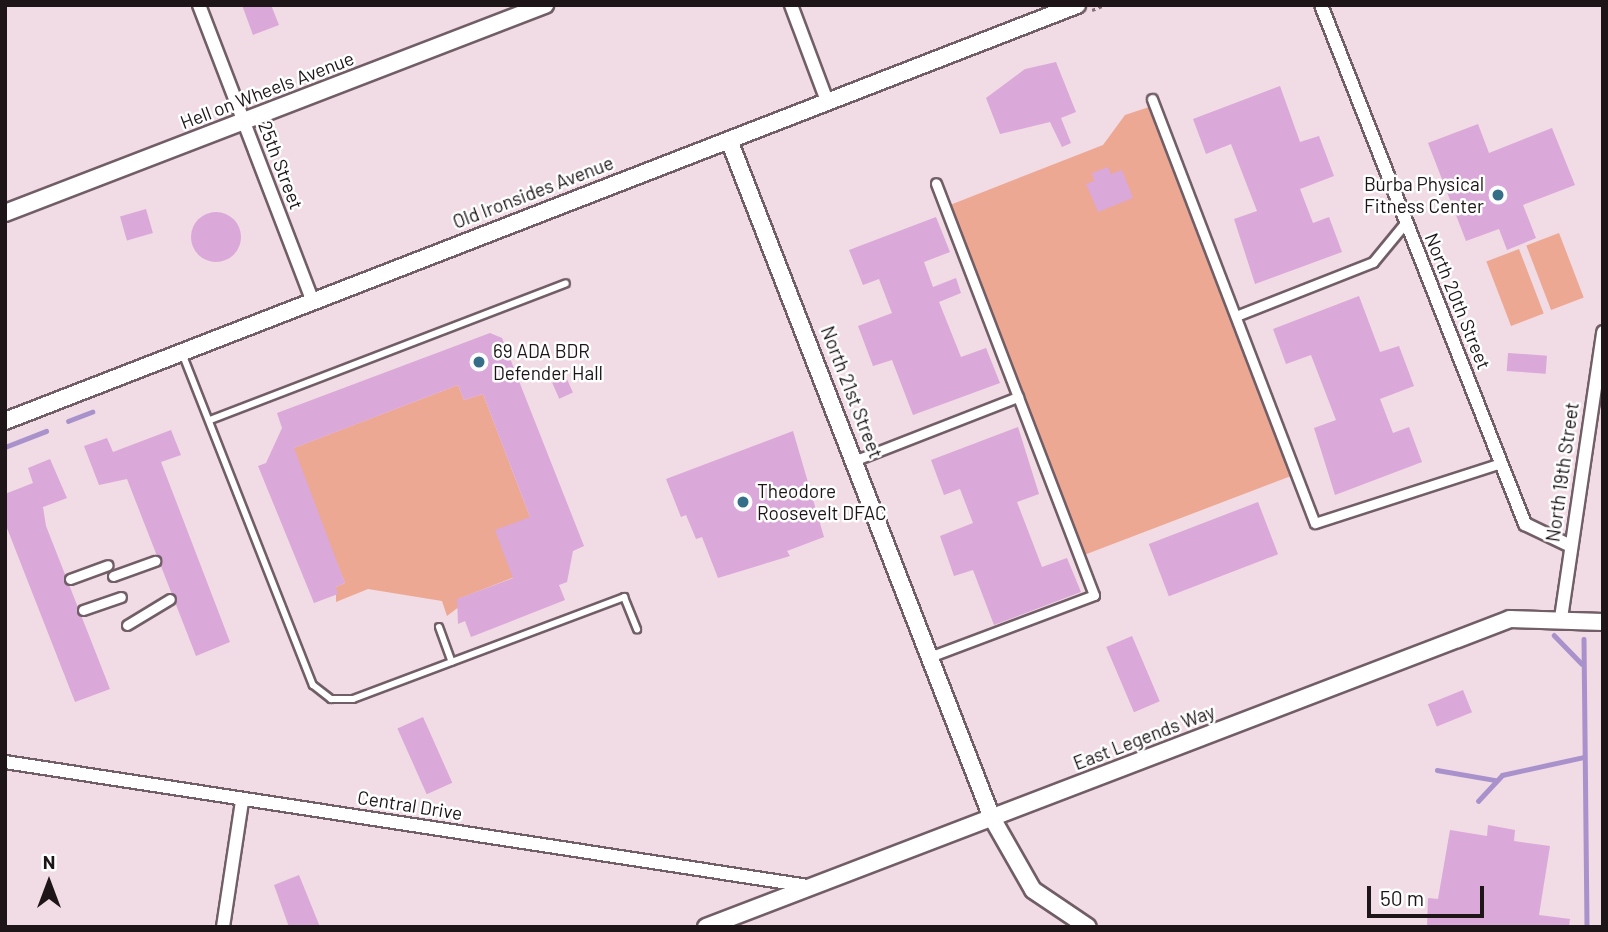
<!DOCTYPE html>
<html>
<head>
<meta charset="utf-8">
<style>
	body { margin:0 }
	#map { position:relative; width:1608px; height:932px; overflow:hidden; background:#f1dbe4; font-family:Barlow,sans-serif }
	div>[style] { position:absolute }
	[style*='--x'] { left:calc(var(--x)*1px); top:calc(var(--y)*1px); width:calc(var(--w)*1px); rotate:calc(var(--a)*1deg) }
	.green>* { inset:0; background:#eca892; transform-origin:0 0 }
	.stream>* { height:4.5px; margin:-2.25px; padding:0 2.25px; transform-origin:2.25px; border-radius:2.25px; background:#a992cc }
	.building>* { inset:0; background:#daa8d9; transform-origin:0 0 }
	.round { border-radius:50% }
	.path>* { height:2.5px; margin-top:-1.25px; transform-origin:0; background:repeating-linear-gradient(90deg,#827379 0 3.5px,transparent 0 7px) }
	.roads { filter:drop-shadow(2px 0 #715e66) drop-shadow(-2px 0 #715e66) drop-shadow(0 2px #715e66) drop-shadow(0 -2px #715e66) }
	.service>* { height:6px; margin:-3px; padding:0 3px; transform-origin:3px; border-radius:3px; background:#fff }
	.pedestrian>* { height:9px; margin:-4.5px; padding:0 4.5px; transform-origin:4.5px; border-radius:4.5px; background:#fff }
	.minor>* { height:12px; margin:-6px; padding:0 6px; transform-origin:6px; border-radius:6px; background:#fff }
	.tertiary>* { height:16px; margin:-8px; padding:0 8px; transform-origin:8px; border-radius:8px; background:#fff }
	.dots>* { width:19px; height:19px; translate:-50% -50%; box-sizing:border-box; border:4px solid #fff; border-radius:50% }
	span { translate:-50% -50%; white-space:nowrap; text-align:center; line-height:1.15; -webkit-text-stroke:5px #fff; paint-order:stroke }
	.street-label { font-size:19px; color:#1d1518 }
	.poi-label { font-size:19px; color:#1d1518 }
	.right { translate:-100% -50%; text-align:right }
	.left { translate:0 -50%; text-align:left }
	.frame { position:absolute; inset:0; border:7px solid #1d1518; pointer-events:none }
	.north { position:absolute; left:14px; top:848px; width:70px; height:70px; -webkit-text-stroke:5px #fff; paint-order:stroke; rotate:0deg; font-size:19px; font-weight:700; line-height:28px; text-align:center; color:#1d1518 }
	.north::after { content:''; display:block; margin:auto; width:24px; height:32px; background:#1d1518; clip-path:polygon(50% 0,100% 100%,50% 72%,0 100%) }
	.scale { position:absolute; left:1367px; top:886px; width:117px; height:32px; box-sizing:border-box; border:4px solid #1d1518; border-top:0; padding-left:9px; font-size:21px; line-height:24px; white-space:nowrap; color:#1d1518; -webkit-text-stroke:5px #fff; paint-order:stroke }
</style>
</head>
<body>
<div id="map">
	<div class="green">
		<div style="clip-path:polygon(1149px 107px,1291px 476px,1084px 555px,950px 205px,1103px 145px,1125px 115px)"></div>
		<div style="left:1559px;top:233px;width:69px;height:35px;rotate:69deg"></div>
		<div style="left:1519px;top:249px;width:69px;height:35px;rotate:69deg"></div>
		<div style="clip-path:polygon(458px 385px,464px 400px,483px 394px,548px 564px,458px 599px,460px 606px,447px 616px,442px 601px,368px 589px,336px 602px,336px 587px,345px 583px,291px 449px)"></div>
	</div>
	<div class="stream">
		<div style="--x:68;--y:421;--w:26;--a:-21"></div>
		<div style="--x:5;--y:447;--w:44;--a:-21.3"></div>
		<div style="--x:1554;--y:635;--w:40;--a:46"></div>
		<div style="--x:1584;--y:639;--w:288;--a:89.4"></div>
		<div style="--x:1437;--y:770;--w:59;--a:9.8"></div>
		<div style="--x:1478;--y:801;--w:35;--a:-47"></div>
		<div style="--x:1502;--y:775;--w:84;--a:-12.4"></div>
	</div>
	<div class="building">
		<div style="clip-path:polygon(242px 5px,271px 5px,279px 25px,253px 35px)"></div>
		<div style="clip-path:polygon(1056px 62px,1076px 112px,1061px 118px,1071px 143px,1062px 147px,1050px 122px,1000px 134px,986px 98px,1025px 69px)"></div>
		<div style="clip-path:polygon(1280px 86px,1300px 142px,1319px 136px,1334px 176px,1300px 189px,1313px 223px,1329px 217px,1342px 252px,1255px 284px,1234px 219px,1257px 211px,1231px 144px,1206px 154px,1193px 119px)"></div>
		<div style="clip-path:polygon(1478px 124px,1489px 153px,1552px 128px,1575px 185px,1523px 205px,1536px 238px,1507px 250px,1499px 229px,1466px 241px,1428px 143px)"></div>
		<div style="clip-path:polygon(1108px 167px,1111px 174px,1122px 170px,1133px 198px,1098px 212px,1086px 184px,1094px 181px,1092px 173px)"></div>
		<div style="left:146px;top:209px;width:25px;height:27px;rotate:74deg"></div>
		<div class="round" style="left:191px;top:212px;width:50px;height:50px"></div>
		<div style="clip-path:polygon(936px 217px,950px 252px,924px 262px,933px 287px,956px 278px,961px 293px,939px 302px,961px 357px,986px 348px,1000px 383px,913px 415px,892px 360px,873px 366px,858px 326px,892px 313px,879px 279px,863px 285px,849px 250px)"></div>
		<div style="clip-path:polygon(1359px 296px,1380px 352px,1399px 346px,1414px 386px,1380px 399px,1393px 433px,1409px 427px,1422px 462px,1335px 495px,1314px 428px,1336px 420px,1311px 355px,1286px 364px,1273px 329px)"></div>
		<div style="clip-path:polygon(490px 333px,502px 338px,584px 546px,573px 551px,567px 582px,559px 585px,565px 600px,471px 637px,465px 621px,458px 624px,457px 599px,513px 578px,495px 530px,530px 517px,483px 394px,464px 400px,458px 385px,294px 448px,345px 583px,336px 587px,338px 594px,314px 603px,258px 466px,266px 463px,282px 428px,277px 413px)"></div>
		<div style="left:1508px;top:353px;width:39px;height:18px;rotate:4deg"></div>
		<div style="left:566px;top:377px;width:17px;height:15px;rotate:66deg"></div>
		<div style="clip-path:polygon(1018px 427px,1039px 494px,1017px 502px,1042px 567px,1067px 558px,1081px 592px,994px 625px,973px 570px,954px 576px,940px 536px,973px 523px,960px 489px,944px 495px,931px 460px)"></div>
		<div style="clip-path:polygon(171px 430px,181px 455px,161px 462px,230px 642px,196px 656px,127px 479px,99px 485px,84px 446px,107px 438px,113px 452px)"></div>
		<div style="clip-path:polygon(793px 431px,824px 537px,787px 551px,790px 556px,718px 578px,702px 537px,696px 539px,686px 515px,681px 517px,666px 479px)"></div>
		<div style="clip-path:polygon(50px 459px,67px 498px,43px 507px,46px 526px,110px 689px,75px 702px,5px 523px,5px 494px,33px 483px,28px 468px)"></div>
		<div style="left:1258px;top:502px;width:56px;height:117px;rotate:69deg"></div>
		<div style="left:1132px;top:636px;width:71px;height:28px;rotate:67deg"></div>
		<div style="left:1463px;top:690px;width:24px;height:38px;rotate:68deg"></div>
		<div style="left:423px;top:717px;width:72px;height:28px;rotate:66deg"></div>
		<div style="clip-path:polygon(1488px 825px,1515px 830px,1514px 841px,1550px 846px,1539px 915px,1570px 919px,1569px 927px,1427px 927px,1428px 898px,1438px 899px,1450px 830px,1487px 836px)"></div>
		<div style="clip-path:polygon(299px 875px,320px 927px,289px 927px,274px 885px)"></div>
	</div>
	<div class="path">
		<div style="--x:1092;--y:10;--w:14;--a:-21"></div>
	</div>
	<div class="roads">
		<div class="service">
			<div style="--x:182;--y:353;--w:357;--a:68.5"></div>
			<div style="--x:313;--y:685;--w:23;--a:38"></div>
			<div style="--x:331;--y:699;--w:22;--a:0"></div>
			<div style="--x:353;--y:699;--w:290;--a:-20.6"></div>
			<div style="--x:624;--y:597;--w:35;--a:68"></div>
			<div style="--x:210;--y:420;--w:381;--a:-21"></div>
			<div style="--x:439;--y:627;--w:37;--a:70"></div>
		</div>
		<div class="pedestrian">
			<div style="--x:1152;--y:99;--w:454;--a:69"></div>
			<div style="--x:1315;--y:523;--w:195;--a:-17.9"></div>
			<div style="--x:1236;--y:316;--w:147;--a:-21.5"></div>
			<div style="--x:1373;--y:262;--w:52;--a:-50.5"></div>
			<div style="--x:856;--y:460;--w:174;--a:-21.3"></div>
			<div style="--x:113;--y:576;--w:45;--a:-19.7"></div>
			<div style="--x:70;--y:579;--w:40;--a:-20.2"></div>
			<div style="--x:83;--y:610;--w:40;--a:-18.9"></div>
			<div style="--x:127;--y:625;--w:50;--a:-31.2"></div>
			<div style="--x:932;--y:656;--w:173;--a:-20.6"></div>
			<div style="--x:1094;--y:595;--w:441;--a:-111"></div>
		</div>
		<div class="minor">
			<div style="--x:199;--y:5;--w:316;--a:69"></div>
			<div style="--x:791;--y:5;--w:103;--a:69.4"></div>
			<div style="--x:1321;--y:5;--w:558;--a:68.54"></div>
			<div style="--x:1525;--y:524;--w:51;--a:25.6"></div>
			<div style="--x:1561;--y:618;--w:289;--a:-81.6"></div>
			<div style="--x:5;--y:762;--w:813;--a:8.78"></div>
			<div style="--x:223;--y:927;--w:127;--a:-81.4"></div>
		</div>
		<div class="tertiary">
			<div style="--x:729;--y:140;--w:727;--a:68.8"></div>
			<div style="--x:992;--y:818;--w:83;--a:60.3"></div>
			<div style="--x:1033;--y:890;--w:66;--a:33.9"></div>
			<div style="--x:5;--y:213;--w:579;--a:-21.07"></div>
			<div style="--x:5;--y:421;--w:1150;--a:-21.21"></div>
			<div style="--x:706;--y:927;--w:861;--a:-20.96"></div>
			<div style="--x:1510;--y:619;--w:93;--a:1.8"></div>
		</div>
	</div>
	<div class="dots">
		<div style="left:1498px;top:195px;background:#366e88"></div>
		<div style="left:479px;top:362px;background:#366e88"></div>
		<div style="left:743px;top:502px;background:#366e88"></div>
	</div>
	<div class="street-label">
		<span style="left:267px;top:90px;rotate:-21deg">Hell on Wheels Avenue</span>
		<span style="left:281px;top:165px;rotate:69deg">25th Street</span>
		<span style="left:533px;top:192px;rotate:-21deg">Old Ironsides Avenue</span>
		<span style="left:1458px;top:301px;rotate:68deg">North 20th Street</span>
		<span style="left:852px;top:392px;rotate:69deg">North 21st Street</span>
		<span style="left:1562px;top:472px;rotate:-82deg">North 19th Street</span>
		<span style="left:1144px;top:737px;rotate:-21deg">East Legends Way</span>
		<span style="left:410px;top:805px;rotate:9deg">Central Drive</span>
	</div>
	<div class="poi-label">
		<span class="right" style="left:1484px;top:195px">Burba Physical<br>Fitness Center</span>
		<span class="left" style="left:493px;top:362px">69 ADA BDR<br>Defender Hall</span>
		<span class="left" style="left:757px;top:502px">Theodore<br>Roosevelt DFAC</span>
	</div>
	<div class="frame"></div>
	<div class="north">N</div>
	<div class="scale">50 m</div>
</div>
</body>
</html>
